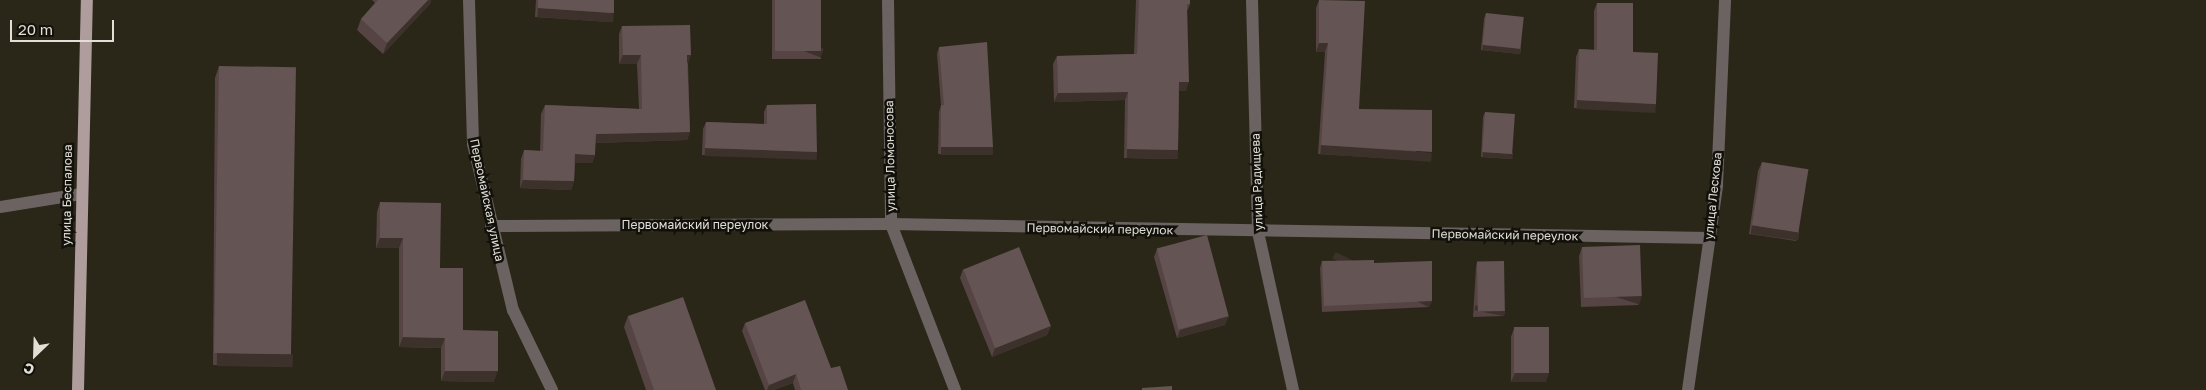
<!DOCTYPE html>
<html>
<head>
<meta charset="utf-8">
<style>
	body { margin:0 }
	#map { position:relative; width:2206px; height:390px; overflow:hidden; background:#2a2719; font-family:"Golos Text",sans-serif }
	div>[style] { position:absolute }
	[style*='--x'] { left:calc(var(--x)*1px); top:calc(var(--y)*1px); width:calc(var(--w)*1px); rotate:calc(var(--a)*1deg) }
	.minor>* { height:12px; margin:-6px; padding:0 6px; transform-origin:6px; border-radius:6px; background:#6b6262 }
	.major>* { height:12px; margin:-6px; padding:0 6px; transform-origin:6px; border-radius:6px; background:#ae9d9c }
	.wall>* { inset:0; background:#554443; transform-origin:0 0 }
	.shaded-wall>* { inset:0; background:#3d312c; transform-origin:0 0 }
	.building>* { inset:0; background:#645453; transform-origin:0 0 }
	span { translate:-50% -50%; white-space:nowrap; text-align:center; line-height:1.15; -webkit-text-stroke:5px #12100a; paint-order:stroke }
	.street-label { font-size:12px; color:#e1dfd6 }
	.north { position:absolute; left:10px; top:330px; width:50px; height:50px; -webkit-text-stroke:4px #12100a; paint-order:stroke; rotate:204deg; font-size:14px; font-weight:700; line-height:20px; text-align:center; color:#e1dfd6 }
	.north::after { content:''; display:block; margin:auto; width:18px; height:22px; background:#e1dfd6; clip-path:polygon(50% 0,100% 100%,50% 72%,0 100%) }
	.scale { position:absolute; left:10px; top:20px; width:104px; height:22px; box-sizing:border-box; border:2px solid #e1dfd6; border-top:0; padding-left:6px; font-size:15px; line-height:18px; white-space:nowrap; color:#e1dfd6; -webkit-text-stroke:4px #12100a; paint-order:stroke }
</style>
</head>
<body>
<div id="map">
	<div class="minor">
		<div style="--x:469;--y:0;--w:144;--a:88.4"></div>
		<div style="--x:473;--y:144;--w:171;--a:76.5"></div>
		<div style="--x:513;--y:310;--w:89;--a:64"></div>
		<div style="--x:888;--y:0;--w:224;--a:89.2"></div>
		<div style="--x:891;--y:224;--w:178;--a:68.9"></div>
		<div style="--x:1252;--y:0;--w:232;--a:88.5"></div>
		<div style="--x:1258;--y:232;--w:162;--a:77.5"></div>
		<div style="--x:0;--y:207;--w:82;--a:-9.1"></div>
		<div style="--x:491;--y:226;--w:400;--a:-0.3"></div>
		<div style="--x:891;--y:224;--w:818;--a:0.98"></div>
		<div style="--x:1688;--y:390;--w:207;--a:-81.9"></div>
		<div style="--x:1717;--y:185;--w:185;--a:-87.5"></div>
	</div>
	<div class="major">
		<div style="--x:78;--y:390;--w:390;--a:-88.7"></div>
	</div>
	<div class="wall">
		<div style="clip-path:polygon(372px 0,431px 0,430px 4px,383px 54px,357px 30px,361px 19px,375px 3px)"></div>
		<div style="clip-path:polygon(536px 0,614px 0,610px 22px,535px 17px)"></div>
		<div style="left:772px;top:0;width:49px;height:59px"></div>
		<div style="clip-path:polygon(1136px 0,1190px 0,1190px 4px,1187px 11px,1186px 91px,1179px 91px,1178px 150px,1175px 159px,1124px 158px,1125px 100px,1054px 102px,1053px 64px,1057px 56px,1134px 54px)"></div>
		<div style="clip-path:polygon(1319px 0,1359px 109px,1429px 161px,1318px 154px,1325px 52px,1316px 52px,1316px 8px)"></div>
		<div style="clip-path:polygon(1597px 3px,1633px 52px,1656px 104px,1653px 112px,1574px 108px,1576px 57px,1579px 49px,1594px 50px,1594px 11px)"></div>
		<div style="clip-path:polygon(1486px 13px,1521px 49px,1520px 54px,1481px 50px,1484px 19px)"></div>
		<div style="clip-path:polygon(622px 26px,688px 63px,690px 132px,687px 140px,595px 143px,595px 155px,592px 163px,575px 163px,574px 181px,571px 190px,520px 188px,521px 159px,524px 150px,540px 151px,541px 114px,545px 105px,639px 109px,637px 64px,619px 64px,619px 34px)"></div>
		<div style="clip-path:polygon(939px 47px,993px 147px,990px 154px,938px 154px,939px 112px,941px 105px,937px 54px)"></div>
		<div style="clip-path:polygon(219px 66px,289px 366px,213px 365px,215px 78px)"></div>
		<div style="clip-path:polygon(767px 105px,817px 152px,814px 159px,702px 155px,703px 129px,706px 122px,764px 124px,764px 112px)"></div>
		<div style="clip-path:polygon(1485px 112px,1513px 154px,1511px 159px,1481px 157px,1483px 117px)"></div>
		<div style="clip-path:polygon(1762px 162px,1799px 232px,1796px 241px,1749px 234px,1758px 171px)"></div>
		<div style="clip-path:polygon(380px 202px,440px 268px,463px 330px,494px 382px,441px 381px,441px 348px,399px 347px,399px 248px,376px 248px,377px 212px)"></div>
		<div style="clip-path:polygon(1582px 247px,1639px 305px,1581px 307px,1579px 256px)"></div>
		<div style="clip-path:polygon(1157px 249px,1225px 325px,1177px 338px,1154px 257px)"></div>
		<div style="clip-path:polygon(1322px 261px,1374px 263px,1432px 301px,1429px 307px,1322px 312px,1320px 268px)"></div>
		<div style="clip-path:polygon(1477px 262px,1505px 311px,1504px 316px,1473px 317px,1476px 267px)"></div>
		<div style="clip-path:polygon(963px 269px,1051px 326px,1047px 335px,992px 357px,960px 278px)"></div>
		<div style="clip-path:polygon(628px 316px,716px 390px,646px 390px,624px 327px)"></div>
		<div style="clip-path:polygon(745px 323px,831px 368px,848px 390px,795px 390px,793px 383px,774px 390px,765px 390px,742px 331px)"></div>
		<div style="clip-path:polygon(1514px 328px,1546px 382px,1511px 382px,1511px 337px)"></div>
	</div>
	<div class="shaded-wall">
		<div style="clip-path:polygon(428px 0,431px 0,430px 4px,383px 54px,387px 43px)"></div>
		<div style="left:538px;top:8px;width:76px;height:9px;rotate:4deg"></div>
		<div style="clip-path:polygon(1319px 43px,1328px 43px,1325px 52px,1316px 52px)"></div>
		<div style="left:1483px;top:45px;width:38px;height:5px;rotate:6deg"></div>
		<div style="left:824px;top:49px;width:9px;height:47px;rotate:111deg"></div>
		<div style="clip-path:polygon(623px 55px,641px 55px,637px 64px,619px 64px)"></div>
		<div style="clip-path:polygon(687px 55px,691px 55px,688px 64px)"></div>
		<div style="clip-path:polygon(1179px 82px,1189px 82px,1186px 91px,1176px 91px)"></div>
		<div style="clip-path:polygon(1128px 92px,1125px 100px,1054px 102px,1058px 93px)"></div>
		<div style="left:1577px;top:100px;width:79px;height:9px;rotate:3deg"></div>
		<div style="clip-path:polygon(690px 132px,687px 140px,592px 143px,596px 134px)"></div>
		<div style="left:1321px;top:145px;width:111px;height:9px;rotate:4deg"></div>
		<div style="left:941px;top:147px;width:52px;height:8px"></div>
		<div style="left:705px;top:148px;width:112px;height:8px;rotate:2deg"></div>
		<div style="left:1127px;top:149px;width:51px;height:9px;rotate:1deg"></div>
		<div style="left:1483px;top:152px;width:30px;height:5px;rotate:4deg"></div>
		<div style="clip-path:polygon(575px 154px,595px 155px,592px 163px,572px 163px)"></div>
		<div style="clip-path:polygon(523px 180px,574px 181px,571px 190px,520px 188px)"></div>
		<div style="left:1752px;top:225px;width:48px;height:9px;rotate:8deg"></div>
		<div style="clip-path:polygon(380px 238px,403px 238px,399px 248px,376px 248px)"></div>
		<div style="left:1642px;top:296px;width:9px;height:57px;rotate:108deg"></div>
		<div style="left:1432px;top:301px;width:7px;height:108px;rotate:117deg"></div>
		<div style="left:1505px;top:311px;width:5px;height:30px;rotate:101deg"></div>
		<div style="clip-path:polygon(1229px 316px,1225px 325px,1177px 338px,1180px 330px)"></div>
		<div style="clip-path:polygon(1051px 326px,1047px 335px,992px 357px,995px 348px)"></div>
		<div style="clip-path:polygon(403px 337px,445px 338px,441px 348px,399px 347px)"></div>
		<div style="left:217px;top:353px;width:76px;height:13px;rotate:1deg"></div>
		<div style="clip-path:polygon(445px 371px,498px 371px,494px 382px,441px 381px)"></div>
		<div style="clip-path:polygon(1515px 373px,1549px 373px,1546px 382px,1511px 382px)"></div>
		<div style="clip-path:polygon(796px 374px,793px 383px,774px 390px,767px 390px,769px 385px)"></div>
	</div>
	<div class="building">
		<div style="clip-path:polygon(378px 0,428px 0,387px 43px,361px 19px)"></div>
		<div style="clip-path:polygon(538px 0,614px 0,614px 13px,538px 8px)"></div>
		<div style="left:775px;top:0;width:46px;height:51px"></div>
		<div style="clip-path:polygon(1139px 0,1190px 0,1190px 4px,1187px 4px,1189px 82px,1179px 82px,1178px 150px,1127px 149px,1128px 92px,1058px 93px,1057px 56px,1137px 54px)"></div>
		<div style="clip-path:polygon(1319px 0,1365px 1px,1359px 109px,1432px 110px,1432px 152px,1321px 145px,1328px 43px,1319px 43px)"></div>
		<div style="clip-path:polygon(1597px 3px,1633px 3px,1633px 52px,1658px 53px,1656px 104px,1577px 100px,1579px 49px,1597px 50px)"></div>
		<div style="left:1486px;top:13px;width:38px;height:32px;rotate:6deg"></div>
		<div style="clip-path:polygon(690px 25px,691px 55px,687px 55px,690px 132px,596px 134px,595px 155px,575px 154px,574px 181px,523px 180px,524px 150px,543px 151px,545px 105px,642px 109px,641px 55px,623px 55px,622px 26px)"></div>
		<div style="clip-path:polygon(987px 42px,993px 147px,941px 147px,941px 105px,944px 105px,939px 47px)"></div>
		<div style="left:219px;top:66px;width:77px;height:287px;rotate:1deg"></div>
		<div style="clip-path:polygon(816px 104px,817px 152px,705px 148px,706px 122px,767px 124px,767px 105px)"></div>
		<div style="left:1485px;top:112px;width:30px;height:40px;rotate:4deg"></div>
		<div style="left:1762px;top:162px;width:47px;height:64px;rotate:9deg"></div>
		<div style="clip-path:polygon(380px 202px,441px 203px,440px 268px,463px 268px,463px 330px,498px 331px,498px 371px,445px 371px,445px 338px,403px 337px,403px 238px,380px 238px)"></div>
		<div style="left:1207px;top:235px;width:84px;height:52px;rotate:75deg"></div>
		<div style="left:1640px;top:245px;width:51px;height:58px;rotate:88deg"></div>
		<div style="left:1019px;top:247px;width:85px;height:60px;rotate:68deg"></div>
		<div style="clip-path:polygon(1374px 260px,1374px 263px,1432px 261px,1432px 301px,1324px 306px,1322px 261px)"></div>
		<div style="left:1504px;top:261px;width:50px;height:27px;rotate:89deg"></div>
		<div style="clip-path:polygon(683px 297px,716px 390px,654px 390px,628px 316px)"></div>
		<div style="clip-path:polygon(805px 300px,831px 368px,840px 366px,848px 390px,801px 390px,796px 374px,769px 385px,745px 323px)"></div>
		<div style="left:1549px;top:327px;width:46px;height:35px;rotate:90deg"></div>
		<div style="clip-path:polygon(1172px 386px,1172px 390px,1142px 390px,1142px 388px)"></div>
	</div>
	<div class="street-label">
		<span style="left:890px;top:156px;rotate:-91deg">улица Ломоносова</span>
		<span style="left:1257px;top:182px;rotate:-92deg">улица Радищева</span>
		<span style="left:67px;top:195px;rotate:-89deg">улица Беспалова</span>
		<span style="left:1713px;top:196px;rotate:-84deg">улица Лескова</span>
		<span style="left:487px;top:200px;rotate:78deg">Первомайская улица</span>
		<span style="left:695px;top:225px">Первомайский переулок</span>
		<span style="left:1100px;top:229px;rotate:1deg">Первомайский переулок</span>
		<span style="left:1505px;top:235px;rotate:1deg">Первомайский переулок</span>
	</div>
	<div class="north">С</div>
	<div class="scale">20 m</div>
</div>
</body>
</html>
